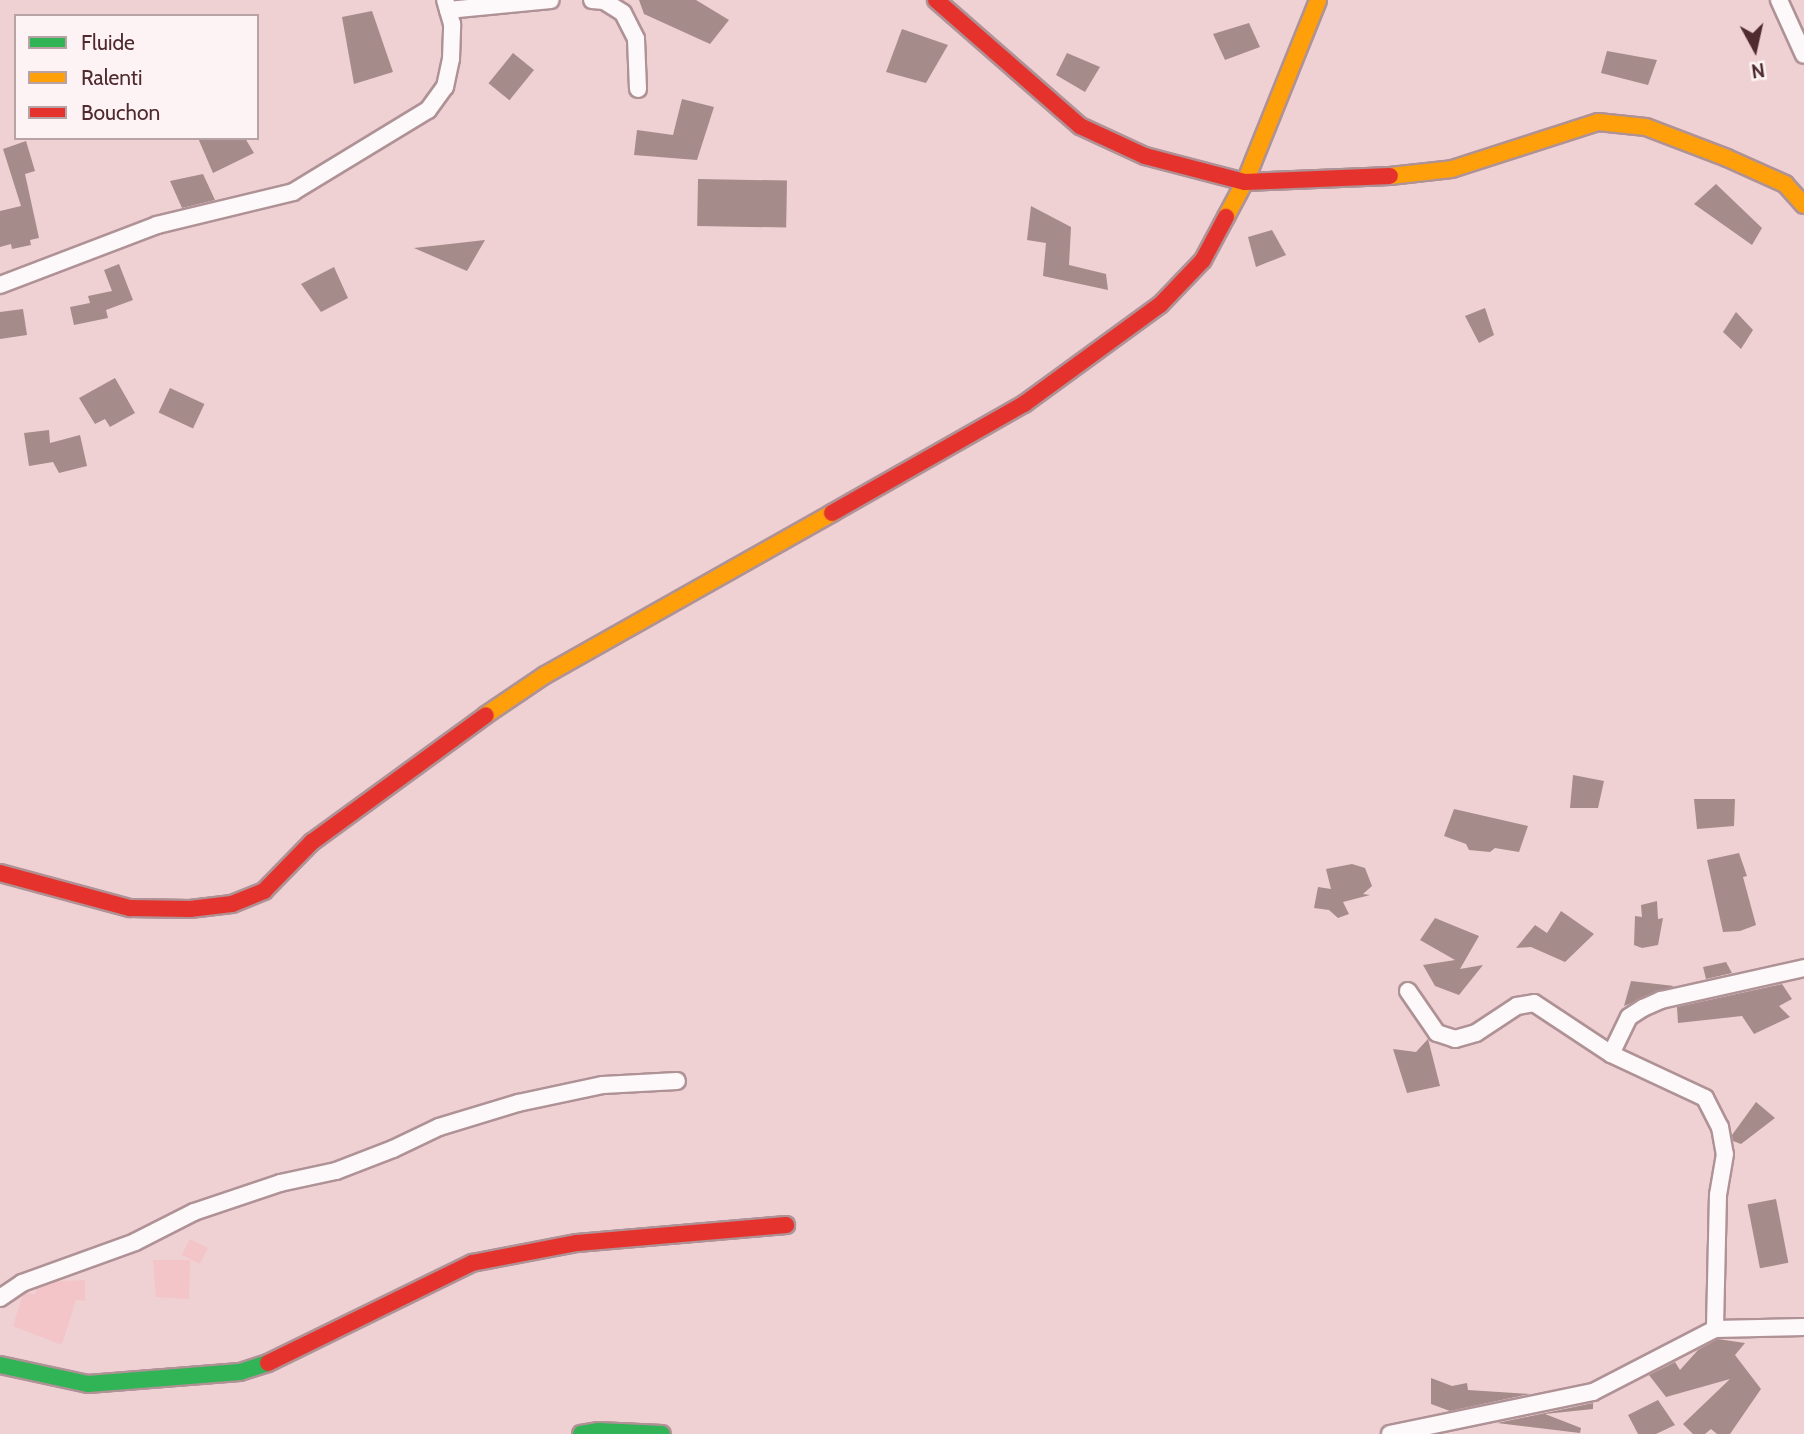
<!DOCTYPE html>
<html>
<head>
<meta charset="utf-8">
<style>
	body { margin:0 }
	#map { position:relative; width:1804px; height:1434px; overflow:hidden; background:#efd1d4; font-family:Cabin,sans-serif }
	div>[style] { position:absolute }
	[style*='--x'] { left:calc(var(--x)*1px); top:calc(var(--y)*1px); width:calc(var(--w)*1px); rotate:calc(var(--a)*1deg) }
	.built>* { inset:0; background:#f3c4c8; transform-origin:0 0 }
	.building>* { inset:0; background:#a58b89; transform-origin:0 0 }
	.roads { filter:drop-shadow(2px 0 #af9296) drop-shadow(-2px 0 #af9296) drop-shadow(0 2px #af9296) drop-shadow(0 -2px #af9296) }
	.street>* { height:16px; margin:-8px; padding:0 8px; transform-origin:8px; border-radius:8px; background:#fdf8f9 }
	.fast>* { height:16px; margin:-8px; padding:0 8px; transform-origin:8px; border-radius:8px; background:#30b455 }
	.slow>* { height:16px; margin:-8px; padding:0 8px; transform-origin:8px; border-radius:8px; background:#ff9f0a }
	.jam>* { height:16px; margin:-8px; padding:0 8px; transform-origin:8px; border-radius:8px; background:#e5322d }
	span { translate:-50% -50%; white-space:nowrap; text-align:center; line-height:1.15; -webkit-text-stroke:7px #fdf3f4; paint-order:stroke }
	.legend { position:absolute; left:14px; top:14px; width:245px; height:126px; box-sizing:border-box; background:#fdf3f4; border:2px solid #b7a3a5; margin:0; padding:9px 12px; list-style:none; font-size:21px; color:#4f2a2f }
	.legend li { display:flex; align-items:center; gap:14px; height:35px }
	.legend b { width:35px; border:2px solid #b7a3a5 }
	.north { position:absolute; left:1720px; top:14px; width:70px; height:70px; -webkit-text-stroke:5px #fdf3f4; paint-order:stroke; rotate:172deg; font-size:19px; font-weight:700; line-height:28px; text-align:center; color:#4f2a2f }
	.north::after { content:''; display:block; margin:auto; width:24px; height:32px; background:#4f2a2f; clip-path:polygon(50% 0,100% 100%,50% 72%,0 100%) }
</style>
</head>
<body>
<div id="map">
	<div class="built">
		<div style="left:190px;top:1239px;width:20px;height:18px;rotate:27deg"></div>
		<div style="clip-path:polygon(153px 1260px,190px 1260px,189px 1299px,156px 1297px)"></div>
		<div style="clip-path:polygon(85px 1280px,85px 1301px,76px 1300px,62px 1345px,13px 1326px,24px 1291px,35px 1295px,37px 1282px)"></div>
	</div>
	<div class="building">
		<div style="clip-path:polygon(639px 0,696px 0,729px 20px,710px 44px,644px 14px)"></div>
		<div style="clip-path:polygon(372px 11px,393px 72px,354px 84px,342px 17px)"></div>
		<div style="clip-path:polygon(1249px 23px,1260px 47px,1225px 60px,1213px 34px)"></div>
		<div style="clip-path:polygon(902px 29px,948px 45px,926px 83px,886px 72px)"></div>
		<div style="clip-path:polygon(1607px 51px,1657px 60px,1648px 85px,1601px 73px)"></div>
		<div style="left:513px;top:53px;width:27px;height:39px;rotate:39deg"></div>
		<div style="clip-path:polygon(1067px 53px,1100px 67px,1085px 92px,1056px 75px)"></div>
		<div style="clip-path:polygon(682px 99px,714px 107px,697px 160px,634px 155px,637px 130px,673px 135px)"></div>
		<div style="clip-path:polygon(198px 138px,245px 138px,254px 153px,213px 173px)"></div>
		<div style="clip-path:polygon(26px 141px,35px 171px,25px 174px,39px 238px,30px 240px,31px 245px,12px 249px,11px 244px,0 247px,0 211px,21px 206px,3px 149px)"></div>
		<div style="clip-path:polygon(203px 174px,215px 200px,182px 208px,170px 181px)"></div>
		<div style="left:698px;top:179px;width:89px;height:47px;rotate:1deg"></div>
		<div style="clip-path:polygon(1716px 184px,1762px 228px,1752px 245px,1694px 204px)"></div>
		<div style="clip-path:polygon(1031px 206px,1071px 227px,1069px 265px,1106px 274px,1108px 290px,1043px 276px,1046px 243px,1027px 240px)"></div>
		<div style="clip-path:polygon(1272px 230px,1286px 255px,1256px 267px,1248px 237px)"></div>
		<div style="clip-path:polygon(485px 240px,467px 271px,414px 248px)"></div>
		<div style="clip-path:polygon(119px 264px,133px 300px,106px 310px,108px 318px,74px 325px,70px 307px,90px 303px,88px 296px,112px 291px,104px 270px)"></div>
		<div style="clip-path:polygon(334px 267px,348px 298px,321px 312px,301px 284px)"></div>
		<div style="clip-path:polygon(1485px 308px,1494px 335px,1479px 343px,1465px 316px)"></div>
		<div style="clip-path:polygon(23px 309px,27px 335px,0 339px,0 312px)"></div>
		<div style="clip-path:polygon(1736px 312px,1753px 330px,1741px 349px,1723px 332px)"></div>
		<div style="clip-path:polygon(115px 378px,135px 413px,110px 427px,105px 419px,95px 424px,79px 398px)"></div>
		<div style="left:170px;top:388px;width:38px;height:27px;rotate:25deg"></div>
		<div style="clip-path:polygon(49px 430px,50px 443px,80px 435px,87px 466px,59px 473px,53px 462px,29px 466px,24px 433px)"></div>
		<div style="clip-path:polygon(1573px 775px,1604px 781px,1598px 808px,1570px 808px)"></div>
		<div style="clip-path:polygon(1694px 799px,1735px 799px,1734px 826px,1697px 829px)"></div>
		<div style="clip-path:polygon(1454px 809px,1528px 826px,1519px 852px,1495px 848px,1490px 852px,1469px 850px,1466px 844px,1444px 836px)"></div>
		<div style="clip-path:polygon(1739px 853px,1747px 876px,1743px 877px,1756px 925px,1740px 931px,1723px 932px,1707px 860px)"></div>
		<div style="clip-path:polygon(1352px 864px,1365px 868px,1372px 886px,1363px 894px,1370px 895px,1343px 902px,1349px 914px,1338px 918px,1329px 910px,1314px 908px,1318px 887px,1331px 889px,1326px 869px)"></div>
		<div style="clip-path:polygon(1657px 901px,1658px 919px,1663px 918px,1658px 945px,1642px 948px,1634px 945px,1635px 916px,1642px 917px,1641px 905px)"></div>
		<div style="clip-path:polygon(1561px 911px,1594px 934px,1565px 962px,1531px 947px,1516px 948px,1535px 925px,1547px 933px)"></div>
		<div style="clip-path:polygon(1435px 918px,1479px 936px,1460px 969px,1483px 965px,1459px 995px,1435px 986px,1423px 965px,1455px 960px,1420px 940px)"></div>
		<div style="clip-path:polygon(1726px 962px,1732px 973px,1706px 979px,1703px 967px)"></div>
		<div style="clip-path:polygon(1631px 981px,1674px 986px,1624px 1006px)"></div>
		<div style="clip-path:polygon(1782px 984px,1792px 999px,1779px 1006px,1790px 1017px,1754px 1034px,1742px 1016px,1678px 1023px,1677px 1007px)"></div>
		<div style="clip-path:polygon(1428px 1039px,1440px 1086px,1407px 1093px,1393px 1049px,1416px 1052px)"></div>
		<div style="clip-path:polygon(1756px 1102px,1775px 1118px,1741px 1144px,1733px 1141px,1732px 1135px)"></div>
		<div style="left:1776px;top:1199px;width:65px;height:29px;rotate:79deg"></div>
		<div style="clip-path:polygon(1718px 1339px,1745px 1343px,1735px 1355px,1761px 1389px,1730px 1434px,1717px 1434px,1711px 1429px,1705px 1434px,1693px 1434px,1683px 1424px,1730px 1379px,1666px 1397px,1649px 1375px,1675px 1362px,1680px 1370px,1698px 1350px)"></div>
		<div style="clip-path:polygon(1431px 1378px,1452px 1386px,1467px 1383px,1468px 1390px,1530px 1394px,1450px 1411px,1431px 1404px)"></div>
		<div style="clip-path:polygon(1658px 1400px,1675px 1425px,1656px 1434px,1638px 1434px,1628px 1415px)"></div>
		<div style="clip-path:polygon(1593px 1403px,1593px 1409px,1545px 1414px,1581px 1428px,1580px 1433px,1497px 1423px)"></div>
	</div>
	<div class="roads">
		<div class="street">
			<div style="--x:592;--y:0;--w:12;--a:5"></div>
			<div style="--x:604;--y:1;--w:22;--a:32"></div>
			<div style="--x:623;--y:13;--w:29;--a:63"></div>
			<div style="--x:636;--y:39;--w:50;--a:87.7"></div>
			<div style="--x:1779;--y:0;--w:60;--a:65.6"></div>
			<div style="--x:448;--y:10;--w:103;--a:-5.5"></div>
			<div style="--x:0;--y:285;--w:168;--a:-20.9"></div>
			<div style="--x:157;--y:225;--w:140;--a:-13.6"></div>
			<div style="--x:293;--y:192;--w:158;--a:-31.3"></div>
			<div style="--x:428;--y:110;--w:29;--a:-54"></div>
			<div style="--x:445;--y:87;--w:29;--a:-78"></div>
			<div style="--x:451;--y:59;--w:35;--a:-88"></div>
			<div style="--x:452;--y:24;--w:25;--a:-106"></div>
			<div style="--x:1408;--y:991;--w:51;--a:55.4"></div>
			<div style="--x:1437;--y:1033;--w:19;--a:18"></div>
			<div style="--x:1455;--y:1039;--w:22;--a:-16"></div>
			<div style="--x:1476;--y:1033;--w:49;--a:-33.4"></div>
			<div style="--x:1517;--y:1006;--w:17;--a:-10"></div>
			<div style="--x:1534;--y:1003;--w:92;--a:33.5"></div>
			<div style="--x:1611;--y:1054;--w:104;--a:25.1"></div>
			<div style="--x:1705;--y:1098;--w:33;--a:63"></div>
			<div style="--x:1720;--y:1127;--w:27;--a:80"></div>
			<div style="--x:1725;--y:1154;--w:42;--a:99.7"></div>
			<div style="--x:1718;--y:1195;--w:134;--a:91.3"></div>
			<div style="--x:1611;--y:1054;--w:41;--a:-64.1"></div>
			<div style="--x:1629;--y:1017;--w:17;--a:-33"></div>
			<div style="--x:1643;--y:1008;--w:20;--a:-24"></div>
			<div style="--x:1661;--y:1000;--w:147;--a:-12.6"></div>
			<div style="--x:0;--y:1298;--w:27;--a:-34"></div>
			<div style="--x:22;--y:1283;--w:120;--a:-19.9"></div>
			<div style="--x:135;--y:1242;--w:66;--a:-27"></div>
			<div style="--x:194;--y:1212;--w:91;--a:-18.6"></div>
			<div style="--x:280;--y:1183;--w:57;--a:-12.1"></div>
			<div style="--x:336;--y:1171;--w:61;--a:-21.1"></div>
			<div style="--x:393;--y:1149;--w:51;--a:-25.6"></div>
			<div style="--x:439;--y:1127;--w:83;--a:-16.9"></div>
			<div style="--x:518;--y:1103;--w:87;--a:-12"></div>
			<div style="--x:603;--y:1085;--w:74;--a:-3.1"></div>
			<div style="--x:1390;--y:1434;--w:207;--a:-11.7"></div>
			<div style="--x:1593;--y:1392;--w:137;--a:-27.3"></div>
			<div style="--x:1715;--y:1329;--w:89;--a:-1.3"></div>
		</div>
		<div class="fast">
			<div style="--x:0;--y:1365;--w:90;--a:12.2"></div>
			<div style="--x:88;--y:1384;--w:152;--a:-4.5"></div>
			<div style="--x:240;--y:1372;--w:29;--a:-18"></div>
			<div style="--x:581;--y:1434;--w:17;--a:-10"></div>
			<div style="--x:598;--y:1431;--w:64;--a:2.7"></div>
		</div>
		<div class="slow">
			<div style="--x:1390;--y:176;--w:62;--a:-6.4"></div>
			<div style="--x:1452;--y:169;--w:153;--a:-17.8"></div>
			<div style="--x:1598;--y:122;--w:48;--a:5.9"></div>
			<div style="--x:1646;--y:127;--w:87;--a:20.9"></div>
			<div style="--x:1727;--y:158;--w:64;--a:24.1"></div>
			<div style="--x:1785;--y:184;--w:28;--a:48"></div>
			<div style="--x:1226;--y:217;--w:40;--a:-62"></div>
			<div style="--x:1245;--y:182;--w:196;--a:-68.1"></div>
			<div style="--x:486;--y:715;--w:71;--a:-34.1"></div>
			<div style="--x:545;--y:675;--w:330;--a:-29.4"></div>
		</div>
		<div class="jam">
			<div style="--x:936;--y:0;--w:191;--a:41.2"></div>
			<div style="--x:1080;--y:126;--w:72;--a:24.8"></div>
			<div style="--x:1145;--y:156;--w:103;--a:14.6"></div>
			<div style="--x:1245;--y:182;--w:145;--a:-2.4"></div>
			<div style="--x:832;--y:513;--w:221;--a:-29.6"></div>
			<div style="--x:1024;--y:404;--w:168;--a:-36.1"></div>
			<div style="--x:1160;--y:305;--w:62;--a:-46.3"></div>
			<div style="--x:1203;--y:260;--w:49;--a:-61.9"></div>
			<div style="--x:0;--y:873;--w:135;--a:15.1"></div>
			<div style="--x:130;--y:908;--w:60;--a:1"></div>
			<div style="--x:190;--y:909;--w:42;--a:-6.8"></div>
			<div style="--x:232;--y:904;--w:35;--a:-22"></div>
			<div style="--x:264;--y:891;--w:69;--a:-45.6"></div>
			<div style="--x:312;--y:842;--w:215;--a:-36.1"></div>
			<div style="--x:268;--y:1363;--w:227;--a:-26.1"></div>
			<div style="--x:472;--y:1263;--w:107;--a:-10.8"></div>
			<div style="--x:577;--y:1243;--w:210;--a:-4.9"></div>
		</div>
	</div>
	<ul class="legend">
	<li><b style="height:9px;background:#30b455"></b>Fluide</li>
	<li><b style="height:9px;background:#ff9f0a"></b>Ralenti</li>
	<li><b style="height:9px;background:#e5322d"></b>Bouchon</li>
	</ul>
	<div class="north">N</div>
</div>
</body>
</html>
